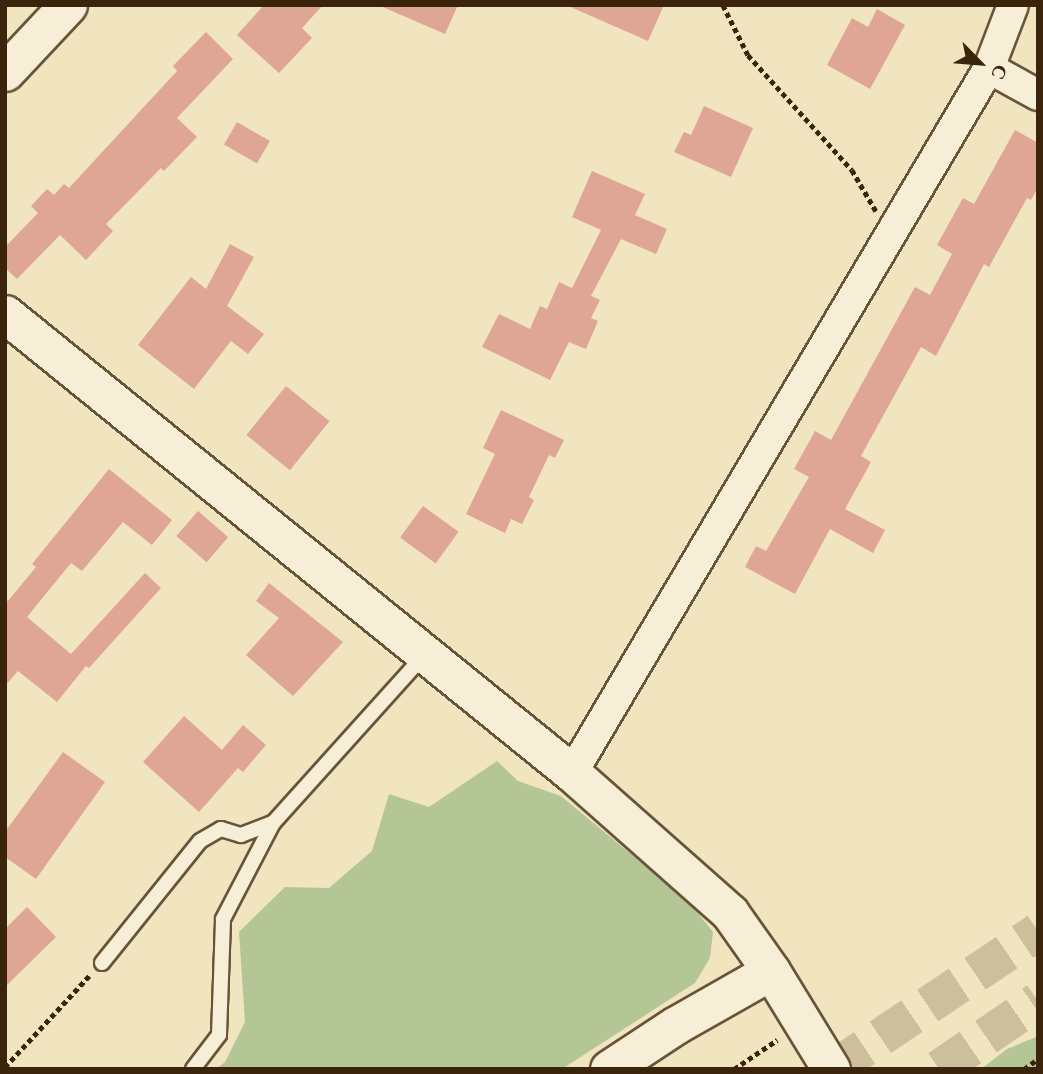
<!DOCTYPE html>
<html>
<head>
<meta charset="utf-8">
<style>
	body { margin:0 }
	#map { position:relative; width:1043px; height:1074px; overflow:hidden; background:#f1e5c0; font-family:"EB Garamond",serif }
	div>[style] { position:absolute }
	[style*='--x'] { left:calc(var(--x)*1px); top:calc(var(--y)*1px); width:calc(var(--w)*1px); rotate:calc(var(--a)*1deg) }
	.green>* { inset:0; background:#b5c696 }
	.building>* { inset:0; background:#dfa695; transform-origin:0 0 }
	.trunk-tunnel>* { height:38px; margin-top:-19px; transform-origin:0; background:repeating-linear-gradient(90deg,#cdbe9c 0 38px,transparent 0 57px) }
	.path>* { height:4.5px; margin-top:-2.25px; transform-origin:0; background:repeating-linear-gradient(90deg,#3b240c 0 5px,transparent 0 8.5px) }
	.roads { filter:drop-shadow(2px 0 #685439) drop-shadow(-2px 0 #685439) drop-shadow(0 2px #685439) drop-shadow(0 -2px #685439) }
	.service>* { height:14px; margin:-7px; padding:0 7px; transform-origin:7px; border-radius:7px; background:#f6eed6 }
	.minor>* { height:30px; margin:-15px; padding:0 15px; transform-origin:15px; border-radius:15px; background:#f6eed6 }
	.tertiary>* { height:37px; margin:-18.5px; padding:0 18.5px; transform-origin:18.5px; border-radius:18.5px; background:#f6eed6 }
	span { translate:-50% -50%; white-space:nowrap; text-align:center; line-height:1.15; -webkit-text-stroke:5px #f6eed6; paint-order:stroke }
	.frame { position:absolute; inset:0; border:7px solid #3b240c; pointer-events:none }
	.north { position:absolute; left:945px; top:28px; width:70px; height:70px; -webkit-text-stroke:5px #f6eed6; paint-order:stroke; rotate:115deg; font-size:19px; font-weight:700; line-height:28px; text-align:center; color:#3b240c }
	.north::after { content:''; display:block; margin:auto; width:24px; height:32px; background:#3b240c; clip-path:polygon(50% 0,100% 100%,50% 72%,0 100%) }
</style>
</head>
<body>
<div id="map">
	<div class="green">
		<div style="clip-path:polygon(497px 761px,518px 781px,561px 796px,690px 903px,713px 932px,710px 958px,695px 983px,562px 1069px,216px 1069px,225px 1062px,245px 1022px,239px 932px,285px 887px,329px 888px,372px 851px,389px 794px,429px 807px)"></div>
		<div style="clip-path:polygon(1038px 1036px,1038px 1069px,981px 1069px,1007px 1049px)"></div>
	</div>
	<div class="building">
		<div style="clip-path:polygon(264px 5px,323px 5px,302px 28px,312px 38px,279px 73px,237px 35px)"></div>
		<div style="clip-path:polygon(378px 5px,458px 5px,445px 34px)"></div>
		<div style="clip-path:polygon(566px 5px,664px 5px,648px 41px)"></div>
		<div style="clip-path:polygon(877px 9px,905px 25px,870px 89px,827px 65px,852px 18px,868px 27px)"></div>
		<div style="clip-path:polygon(206px 32px,233px 59px,177px 118px,197px 137px,164px 171px,161px 168px,106px 224px,113px 231px,86px 260px,60px 235px,17px 279px,5px 268px,5px 247px,38px 213px,31px 206px,47px 189px,54px 195px,64px 184px,69px 188px,177px 71px,173px 66px)"></div>
		<div style="clip-path:polygon(704px 106px,753px 128px,731px 177px,674px 152px,684px 132px,691px 135px)"></div>
		<div style="left:237px;top:122px;width:38px;height:26px;rotate:30deg"></div>
		<div style="clip-path:polygon(1015px 130px,1038px 143px,1038px 187px,1031px 200px,1027px 198px,989px 267px,984px 264px,936px 356px,921px 347px,861px 456px,871px 462px,845px 509px,885px 530px,873px 553px,830px 529px,795px 594px,745px 567px,756px 546px,766px 551px,809px 477px,794px 469px,815px 431px,831px 440px,915px 287px,930px 295px,952px 254px,937px 245px,963px 198px,974px 204px)"></div>
		<div style="clip-path:polygon(592px 171px,645px 194px,635px 215px,667px 229px,656px 254px,621px 239px,591px 296px,600px 300px,591px 318px,598px 321px,586px 349px,569px 342px,550px 380px,482px 347px,499px 314px,530px 329px,540px 306px,547px 309px,559px 282px,572px 288px,601px 230px,572px 217px)"></div>
		<div style="clip-path:polygon(230px 244px,254px 257px,227px 306px,264px 334px,248px 354px,231px 341px,194px 389px,138px 345px,191px 277px,206px 289px)"></div>
		<div style="left:286px;top:386px;width:56px;height:63px;rotate:39deg"></div>
		<div style="clip-path:polygon(501px 410px,564px 440px,555px 458px,549px 455px,529px 497px,534px 500px,522px 524px,511px 519px,505px 533px,466px 514px,495px 454px,483px 448px)"></div>
		<div style="clip-path:polygon(109px 469px,172px 520px,152px 545px,123px 522px,82px 571px,71px 563px,27px 617px,71px 654px,145px 573px,161px 588px,89px 668px,86px 666px,57px 702px,18px 671px,5px 686px,5px 599px,8px 601px,36px 567px,32px 564px)"></div>
		<div style="left:423px;top:506px;width:44px;height:39px;rotate:36deg"></div>
		<div style="left:198px;top:511px;width:40px;height:33px;rotate:41deg"></div>
		<div style="clip-path:polygon(269px 583px,343px 642px,293px 696px,246px 655px,279px 618px,256px 601px)"></div>
		<div style="clip-path:polygon(184px 716px,222px 750px,243px 725px,266px 745px,243px 772px,238px 768px,199px 812px,143px 762px)"></div>
		<div style="clip-path:polygon(63px 752px,105px 782px,36px 879px,5px 857px,5px 832px)"></div>
		<div style="clip-path:polygon(27px 907px,56px 937px,5px 987px,5px 929px)"></div>
	</div>
	<div class="trunk-tunnel">
		<div style="--x:833;--y:1069;--w:247;--a:-33.8"></div>
		<div style="--x:939;--y:1069;--w:120;--a:-34.5"></div>
	</div>
	<div class="path">
		<div style="--x:723;--y:5;--w:56;--a:63.4"></div>
		<div style="--x:748;--y:55;--w:155;--a:47.9"></div>
		<div style="--x:852;--y:170;--w:48;--a:59.7"></div>
		<div style="--x:5;--y:1067;--w:124;--a:-47.3"></div>
		<div style="--x:734;--y:1069;--w:52;--a:-34"></div>
		<div style="--x:1024;--y:1069;--w:17;--a:-36"></div>
	</div>
	<div class="roads">
		<div class="service">
			<div style="--x:102;--y:963;--w:156;--a:-51.2"></div>
			<div style="--x:200;--y:841;--w:24;--a:-30"></div>
			<div style="--x:221;--y:829;--w:21;--a:17"></div>
			<div style="--x:241;--y:835;--w:34;--a:-21"></div>
			<div style="--x:193;--y:1069;--w:43;--a:-52.6"></div>
			<div style="--x:219;--y:1035;--w:116;--a:-88"></div>
			<div style="--x:223;--y:919;--w:108;--a:-62.5"></div>
			<div style="--x:273;--y:823;--w:227;--a:-48"></div>
		</div>
		<div class="minor">
			<div style="--x:989;--y:68;--w:56;--a:28.9"></div>
			<div style="--x:572;--y:773;--w:819;--a:-59.4"></div>
			<div style="--x:989;--y:68;--w:67;--a:-69.1"></div>
		</div>
		<div class="tertiary">
			<div style="--x:5;--y:72;--w:92;--a:-46.8"></div>
			<div style="--x:5;--y:314;--w:729;--a:38.99"></div>
			<div style="--x:572;--y:773;--w:211;--a:41.5"></div>
			<div style="--x:730;--y:913;--w:71;--a:54.7"></div>
			<div style="--x:771;--y:971;--w:115;--a:58.5"></div>
			<div style="--x:609;--y:1069;--w:80;--a:-33.3"></div>
			<div style="--x:676;--y:1025;--w:109;--a:-29.6"></div>
		</div>
	</div>
	<div class="frame"></div>
	<div class="north">С</div>
</div>
</body>
</html>
